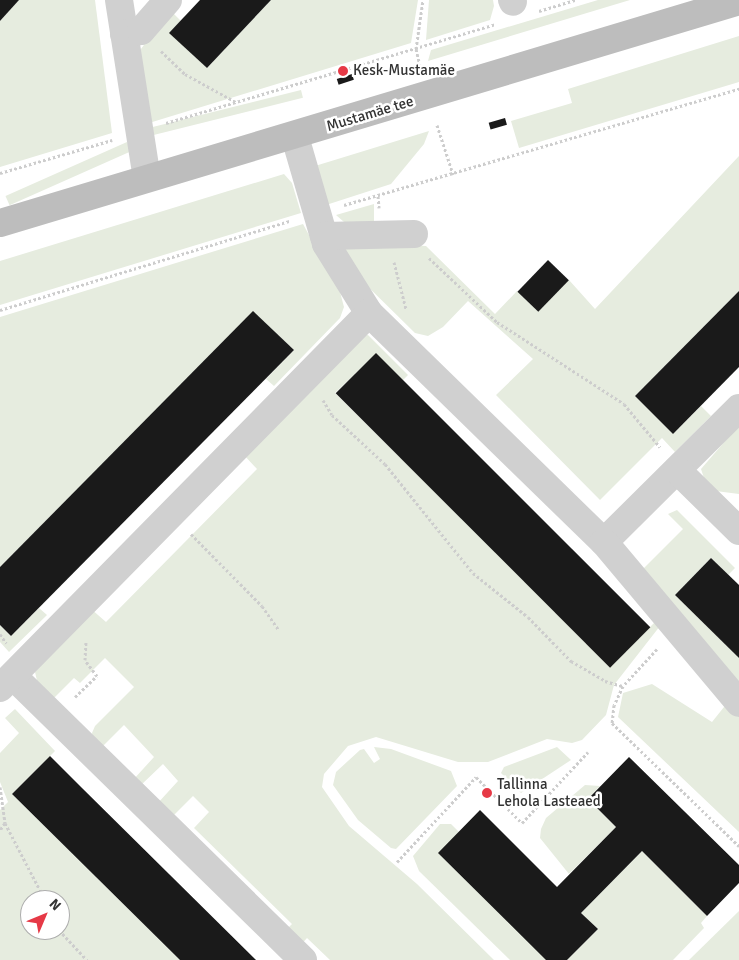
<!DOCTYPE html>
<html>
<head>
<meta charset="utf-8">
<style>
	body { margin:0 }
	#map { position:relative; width:739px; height:960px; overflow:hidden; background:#fff; font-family:Signika,sans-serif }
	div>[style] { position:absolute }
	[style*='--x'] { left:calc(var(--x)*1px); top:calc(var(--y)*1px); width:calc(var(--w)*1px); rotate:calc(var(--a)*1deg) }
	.green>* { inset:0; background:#e6ecdf; transform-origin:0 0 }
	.building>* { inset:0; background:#1a1a1a; transform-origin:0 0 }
	.path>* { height:3px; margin-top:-1.5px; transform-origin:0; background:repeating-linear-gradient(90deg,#cdcdcd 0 2.5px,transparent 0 5px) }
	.minor>* { height:28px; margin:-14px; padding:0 14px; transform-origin:14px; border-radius:14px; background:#d0d0d0 }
	.secondary>* { height:28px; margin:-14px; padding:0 14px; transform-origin:14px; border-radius:14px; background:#bdbdbd }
	.dots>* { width:14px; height:14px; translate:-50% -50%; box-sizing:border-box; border:2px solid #fff; border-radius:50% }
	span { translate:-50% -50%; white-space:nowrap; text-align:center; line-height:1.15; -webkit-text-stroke:5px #fff; paint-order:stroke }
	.poi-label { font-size:15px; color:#333 }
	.left { translate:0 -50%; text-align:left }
	.street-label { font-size:15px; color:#333 }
	.north { position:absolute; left:20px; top:890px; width:50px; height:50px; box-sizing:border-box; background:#fff; border:1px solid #adadad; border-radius:50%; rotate:45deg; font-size:14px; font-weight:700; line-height:20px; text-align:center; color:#333 }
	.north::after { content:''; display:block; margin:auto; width:18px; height:22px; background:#e63946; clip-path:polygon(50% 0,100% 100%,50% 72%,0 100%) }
</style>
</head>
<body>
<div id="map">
	<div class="green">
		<div style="clip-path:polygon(19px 0,95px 0,112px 133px,0 167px,0 21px)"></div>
		<div style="clip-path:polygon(271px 0,418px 0,411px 43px,149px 123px,138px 53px,164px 18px,171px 11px,181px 21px,170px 33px,207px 68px)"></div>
		<div style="clip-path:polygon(429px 0,493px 0,494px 6px,490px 20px,426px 40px)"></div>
		<div style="clip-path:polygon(598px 0,630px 0,428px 61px,431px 50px)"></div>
		<div style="clip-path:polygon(739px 36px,739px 82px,519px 148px,511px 121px,572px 103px,568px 89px)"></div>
		<div style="left:301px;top:90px;width:8px;height:158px;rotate:76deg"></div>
		<div style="clip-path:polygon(429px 131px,424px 144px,391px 184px,326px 205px,315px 166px)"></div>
		<div style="left:127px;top:142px;width:10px;height:133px;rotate:66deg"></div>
		<div style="clip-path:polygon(739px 156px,739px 291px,635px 396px,673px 434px,701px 406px,711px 416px,675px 452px,662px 438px,600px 500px,496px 395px,533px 359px,468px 301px,443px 327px,428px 336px,415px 333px,353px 272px,341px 255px,346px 242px,426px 246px,495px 314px,517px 291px,538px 311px,569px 280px,595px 309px)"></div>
		<div style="clip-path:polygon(284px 174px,292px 183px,301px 213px,0 305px,0 261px)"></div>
		<div style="clip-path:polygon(374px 204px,374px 223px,344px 222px,336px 215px)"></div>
		<div style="clip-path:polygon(303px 224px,340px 292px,344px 307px,340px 318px,274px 386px,266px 379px,294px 350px,253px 312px,0 567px,0 317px)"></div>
		<div style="clip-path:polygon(368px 335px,408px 375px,403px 380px,376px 354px,335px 393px,611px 666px,655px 622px,660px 626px,614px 685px,606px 715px,582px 740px,572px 743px,547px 739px,488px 762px,458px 762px,376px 737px,348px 746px,324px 774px,322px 787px,349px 826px,417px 884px,494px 960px,330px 960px,307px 938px,299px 947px,284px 932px,292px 924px,194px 828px,209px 812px,193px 796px,173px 816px,157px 804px,178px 781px,163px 764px,140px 786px,133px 780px,154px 757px,124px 725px,103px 746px,94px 742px,92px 733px,95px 726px,134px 687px,105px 658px,80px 683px,74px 678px,55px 697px,49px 697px,38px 685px,35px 672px,90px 608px,106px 622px,257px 469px,243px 454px,361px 336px)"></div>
		<div style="clip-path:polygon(739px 425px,739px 494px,708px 490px,701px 469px)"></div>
		<div style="clip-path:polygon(677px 510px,735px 568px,728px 575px,711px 558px,675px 595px,739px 658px,739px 691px,642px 570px,683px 529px,668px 514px)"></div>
		<div style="clip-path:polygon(39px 608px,47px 615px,9px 652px,0 642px,0 625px,11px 636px)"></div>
		<div style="clip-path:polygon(652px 684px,712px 722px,728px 702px,739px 712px,739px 832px,618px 717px,623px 693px)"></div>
		<div style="clip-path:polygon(evenodd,15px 709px,55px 751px,12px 794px,180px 960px,0 960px,0 810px,8px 802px,0 782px,0 753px,19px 733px,5px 718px,15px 709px,30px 900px,60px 900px,60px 930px,30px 930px,30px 900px)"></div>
		<div style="clip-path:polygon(374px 747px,391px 749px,451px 771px,457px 786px,396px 849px,391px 848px,358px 820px,333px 785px,336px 772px,360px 750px,364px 749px,374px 763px,380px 759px)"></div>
		<div style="clip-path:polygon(557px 747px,571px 760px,521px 793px,501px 773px,504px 767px)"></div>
		<div style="clip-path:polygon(585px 785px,600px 786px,588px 799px,616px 827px,569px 874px,540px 838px,541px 829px,546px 818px)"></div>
		<div style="clip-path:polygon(440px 824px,451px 824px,459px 832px,546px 960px,510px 960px,419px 871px,413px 856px)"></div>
		<div style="clip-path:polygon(642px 851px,707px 916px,701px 923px,704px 928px,673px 960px,567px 960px,598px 929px,581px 913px)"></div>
		<div style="clip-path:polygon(739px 911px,739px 960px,689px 960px)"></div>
	</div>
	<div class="building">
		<div style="clip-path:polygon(0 0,19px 0,0 21px)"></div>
		<div style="clip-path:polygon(200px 0,271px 0,207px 68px,169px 33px)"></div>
		<div style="left:352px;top:74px;width:6px;height:16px;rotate:72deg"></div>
		<div style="left:505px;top:118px;width:7px;height:17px;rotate:74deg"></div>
		<div style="left:548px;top:260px;width:29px;height:44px;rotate:44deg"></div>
		<div style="clip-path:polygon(739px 291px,739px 367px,673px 434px,635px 396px)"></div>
		<div style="clip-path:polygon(253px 311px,294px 350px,11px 636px,0 625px,0 567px)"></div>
		<div style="left:376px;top:353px;width:388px;height:57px;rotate:45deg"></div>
		<div style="clip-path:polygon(711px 558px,739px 585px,739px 658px,675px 595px)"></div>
		<div style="clip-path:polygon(50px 756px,82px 788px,256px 960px,180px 960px,12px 794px)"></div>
		<div style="clip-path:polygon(629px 757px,739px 865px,739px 883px,707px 916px,642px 851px,581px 913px,598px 929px,567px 960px,546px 960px,438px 853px,480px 810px,557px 887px,616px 827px,588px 799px)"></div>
	</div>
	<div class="path">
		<div style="--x:539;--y:11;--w:38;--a:-17"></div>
		<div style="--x:161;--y:51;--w:33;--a:44"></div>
		<div style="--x:185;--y:74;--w:58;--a:28.8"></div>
		<div style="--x:420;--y:66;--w:17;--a:-103"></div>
		<div style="--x:416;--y:49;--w:49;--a:-81.9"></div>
		<div style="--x:166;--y:123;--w:344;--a:-16.7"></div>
		<div style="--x:437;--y:125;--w:52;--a:71.9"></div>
		<div style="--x:0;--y:173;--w:117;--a:-16.4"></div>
		<div style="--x:378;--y:196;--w:12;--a:85"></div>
		<div style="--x:344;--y:205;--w:412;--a:-16.4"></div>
		<div style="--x:429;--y:258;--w:93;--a:43.3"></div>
		<div style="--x:497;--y:322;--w:151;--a:32.8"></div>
		<div style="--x:624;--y:404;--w:56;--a:50.1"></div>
		<div style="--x:394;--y:262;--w:49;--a:75.7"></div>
		<div style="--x:0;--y:310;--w:303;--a:-17.1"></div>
		<div style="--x:323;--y:400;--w:17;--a:59"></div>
		<div style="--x:332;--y:415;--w:72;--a:42.8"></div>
		<div style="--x:385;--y:464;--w:140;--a:51.1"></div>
		<div style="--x:473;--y:573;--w:70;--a:38.7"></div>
		<div style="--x:528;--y:617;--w:62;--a:45.7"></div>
		<div style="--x:571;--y:661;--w:39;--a:30"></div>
		<div style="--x:605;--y:681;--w:19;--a:16"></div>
		<div style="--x:191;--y:534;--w:101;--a:45.4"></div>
		<div style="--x:262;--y:606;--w:28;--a:55"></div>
		<div style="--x:0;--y:634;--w:11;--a:56"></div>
		<div style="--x:657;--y:649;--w:50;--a:132.6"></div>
		<div style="--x:623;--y:686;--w:21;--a:115"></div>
		<div style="--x:614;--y:705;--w:18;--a:96"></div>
		<div style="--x:612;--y:723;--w:177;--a:44.1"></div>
		<div style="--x:75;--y:697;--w:30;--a:-44"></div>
		<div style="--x:97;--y:676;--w:20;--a:-127"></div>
		<div style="--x:85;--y:660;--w:18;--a:-87"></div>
		<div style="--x:0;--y:787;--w:36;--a:82"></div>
		<div style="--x:5;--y:823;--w:9;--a:126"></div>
		<div style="--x:5;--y:823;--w:87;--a:62.5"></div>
		<div style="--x:397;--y:862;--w:116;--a:-47.1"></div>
		<div style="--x:476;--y:777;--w:65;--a:45"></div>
		<div style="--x:522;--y:823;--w:97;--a:-47.1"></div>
		<div style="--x:59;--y:930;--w:41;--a:47"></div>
	</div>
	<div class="minor">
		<div style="--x:119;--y:0;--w:180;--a:81.1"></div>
		<div style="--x:512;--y:0;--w:2;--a:63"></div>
		<div style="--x:124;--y:34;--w:17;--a:-10"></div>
		<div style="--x:141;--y:31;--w:41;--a:-48.9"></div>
		<div style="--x:295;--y:137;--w:111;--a:73.8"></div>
		<div style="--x:326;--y:244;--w:81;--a:58.1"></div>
		<div style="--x:369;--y:313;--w:328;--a:44.3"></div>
		<div style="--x:604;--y:542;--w:190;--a:-44.8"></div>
		<div style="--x:324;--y:236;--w:90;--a:-1.3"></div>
		<div style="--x:677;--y:470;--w:87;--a:44.5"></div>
		<div style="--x:604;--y:542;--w:210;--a:50"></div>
		<div style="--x:13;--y:676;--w:406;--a:44.4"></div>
		<div style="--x:0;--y:688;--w:526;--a:-45.46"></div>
	</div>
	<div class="secondary">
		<div style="--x:0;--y:223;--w:772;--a:-16.72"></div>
	</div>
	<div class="dots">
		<div style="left:343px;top:71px;background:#e63946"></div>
		<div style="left:487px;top:793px;background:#e63946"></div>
	</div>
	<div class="poi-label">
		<span class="left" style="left:353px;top:71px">Kesk-Mustamäe</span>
		<span class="left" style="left:497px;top:793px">Tallinna<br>Lehola Lasteaed</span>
	</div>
	<div class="street-label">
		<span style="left:370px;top:114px;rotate:-17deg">Mustamäe tee</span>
	</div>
	<div class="north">N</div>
</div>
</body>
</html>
